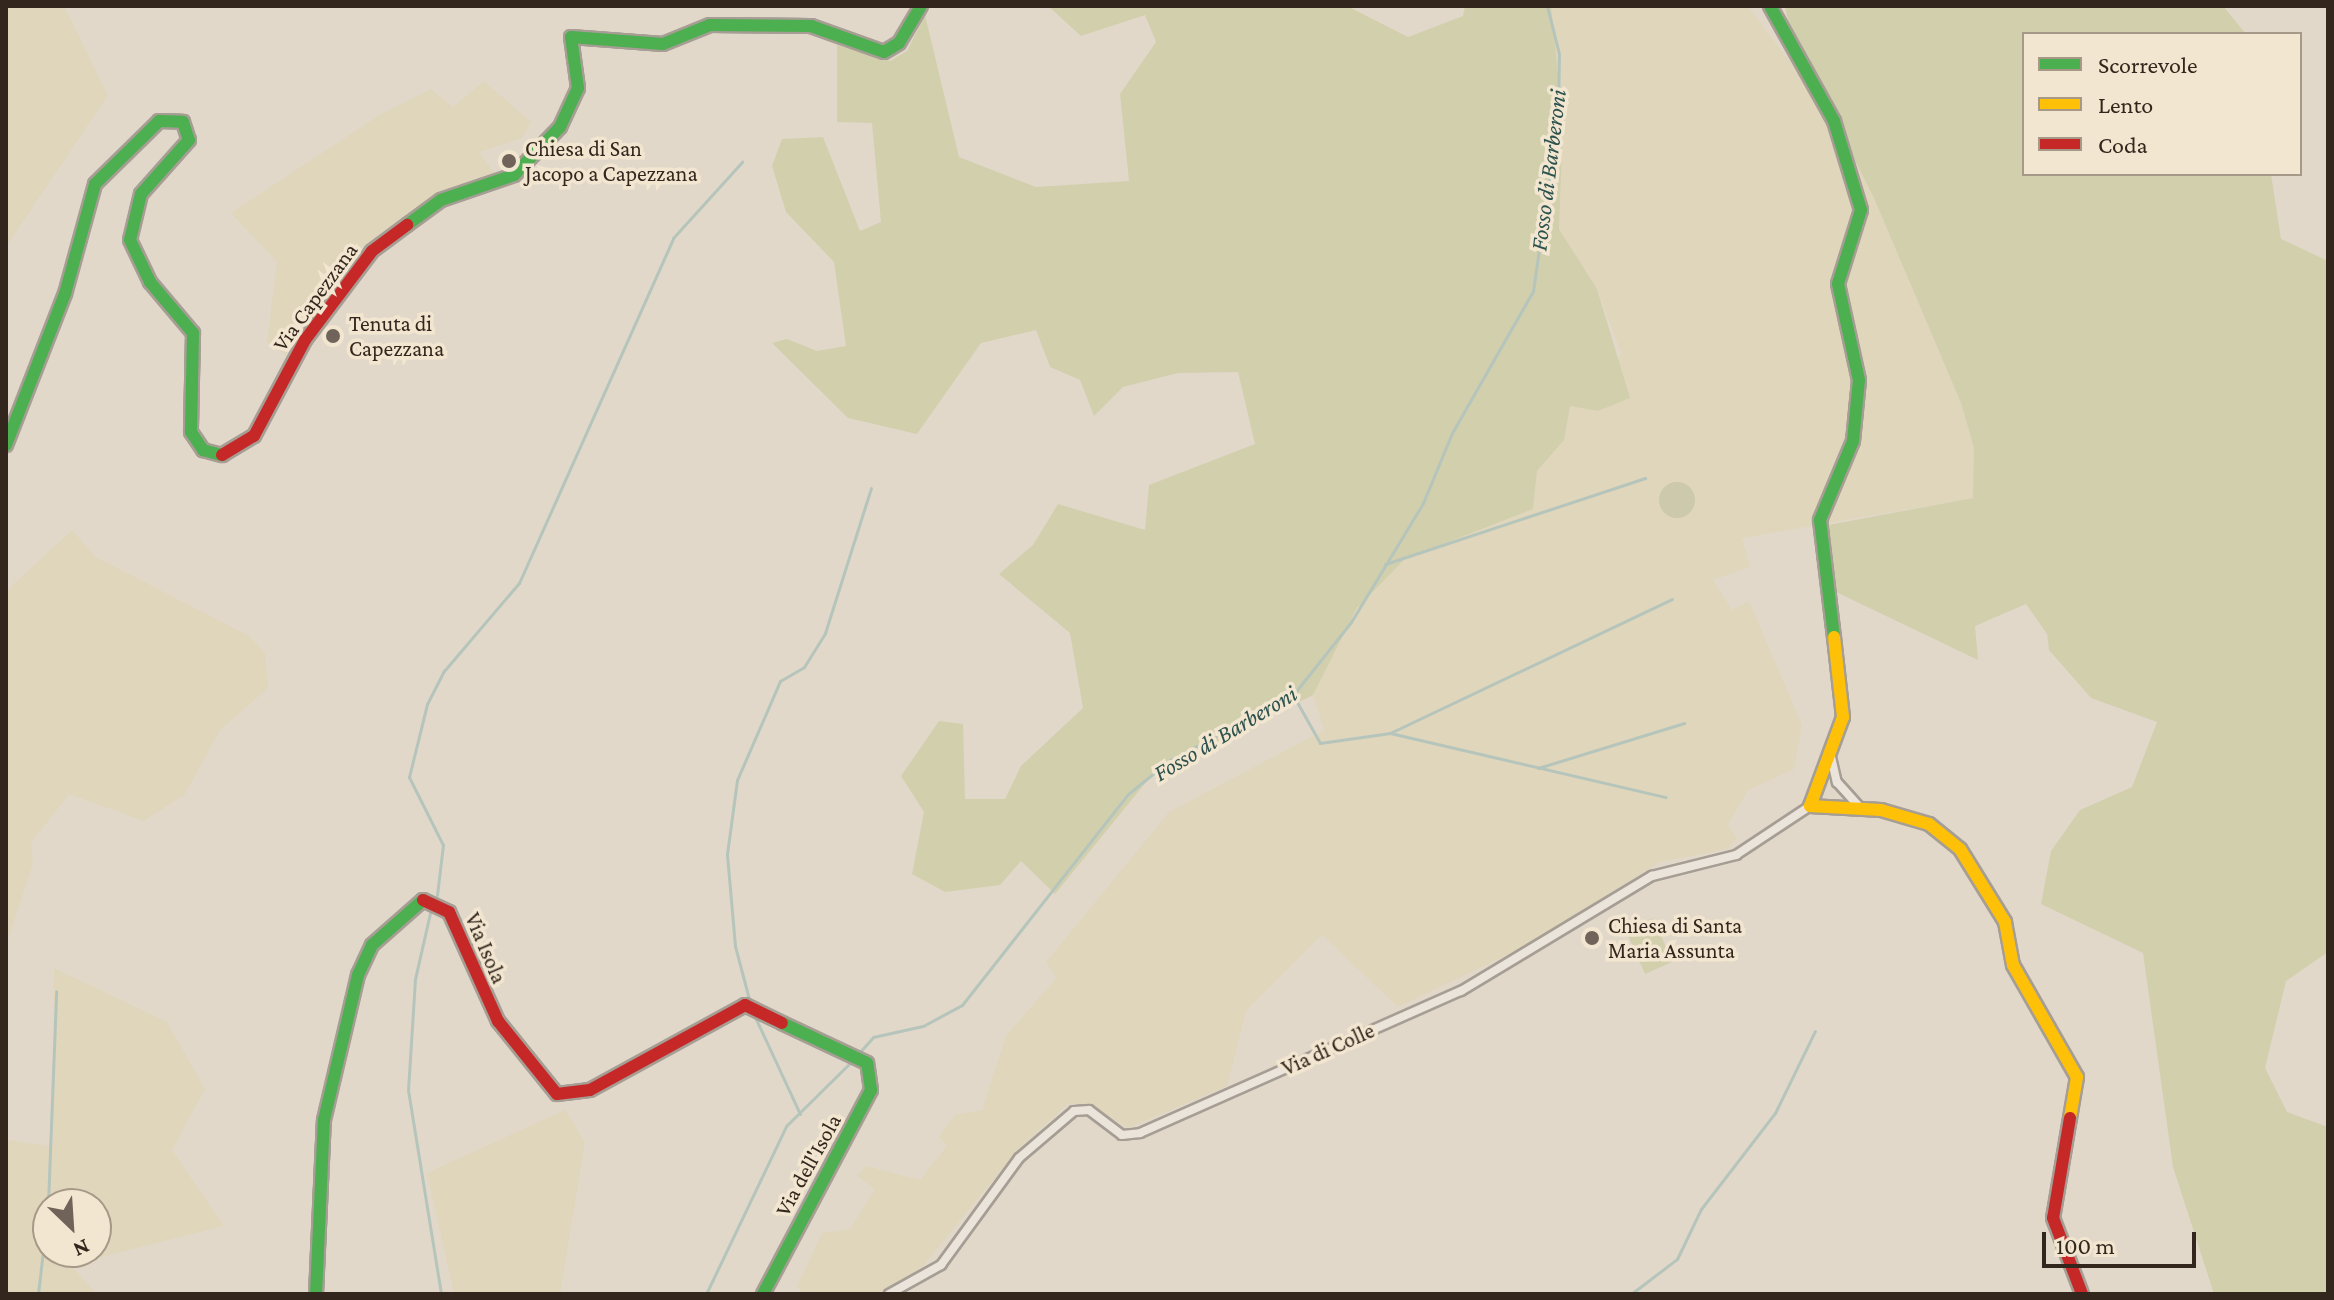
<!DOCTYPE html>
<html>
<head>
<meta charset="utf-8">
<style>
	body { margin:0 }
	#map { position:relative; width:2334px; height:1300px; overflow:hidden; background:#e1d8ca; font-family:"Crimson Pro",serif }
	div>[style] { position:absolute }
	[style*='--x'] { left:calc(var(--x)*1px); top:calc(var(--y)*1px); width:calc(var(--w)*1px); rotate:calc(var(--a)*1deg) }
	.farmland>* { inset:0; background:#e0d6bb }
	.green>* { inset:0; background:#d2cfad; transform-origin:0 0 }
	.cemetery>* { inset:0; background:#ccc9ad }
	.round { border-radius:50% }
	.stream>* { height:3px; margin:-1.5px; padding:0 1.5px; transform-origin:1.5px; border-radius:1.5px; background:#b6c5bb }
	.roads { filter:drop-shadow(2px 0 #a69e94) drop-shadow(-2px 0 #a69e94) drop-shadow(0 2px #a69e94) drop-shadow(0 -2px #a69e94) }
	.street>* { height:8px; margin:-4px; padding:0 4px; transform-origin:4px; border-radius:4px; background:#eae4db }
	.fast>* { height:12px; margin:-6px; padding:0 6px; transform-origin:6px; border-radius:6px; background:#4caf50 }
	.slow>* { height:12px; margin:-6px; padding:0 6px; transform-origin:6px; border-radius:6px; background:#ffc107 }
	.jam>* { height:12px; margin:-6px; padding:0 6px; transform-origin:6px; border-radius:6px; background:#c62828 }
	.dots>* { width:22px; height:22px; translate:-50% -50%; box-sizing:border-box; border:4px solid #f2e6d0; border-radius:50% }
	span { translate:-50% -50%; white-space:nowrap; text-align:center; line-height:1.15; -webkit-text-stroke:7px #f2e6d0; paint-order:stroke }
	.poi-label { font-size:22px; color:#33261d }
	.left { translate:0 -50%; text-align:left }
	.street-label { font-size:22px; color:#33261d }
	.water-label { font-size:24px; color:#2d524d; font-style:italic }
	.frame { position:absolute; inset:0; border:8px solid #33261d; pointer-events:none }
	.legend { position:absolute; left:2022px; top:32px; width:280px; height:144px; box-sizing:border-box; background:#f2e6d0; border:2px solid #a69988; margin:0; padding:10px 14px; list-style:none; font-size:24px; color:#33261d }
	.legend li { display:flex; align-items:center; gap:16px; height:40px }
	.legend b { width:40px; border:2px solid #a69988 }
	.north { position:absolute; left:32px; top:1188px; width:80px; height:80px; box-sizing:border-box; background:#f2e6d0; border:2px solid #a69988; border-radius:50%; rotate:155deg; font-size:22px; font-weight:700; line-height:32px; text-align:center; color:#33261d }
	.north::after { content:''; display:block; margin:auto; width:28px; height:36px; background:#70645a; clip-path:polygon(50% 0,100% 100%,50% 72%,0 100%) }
	.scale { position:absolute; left:2042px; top:1232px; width:154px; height:36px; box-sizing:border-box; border:4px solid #33261d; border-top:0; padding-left:10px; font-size:24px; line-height:28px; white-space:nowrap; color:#33261d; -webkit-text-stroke:6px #f2e6d0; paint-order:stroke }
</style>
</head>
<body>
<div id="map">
	<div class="farmland">
		<div style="clip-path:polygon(6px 6px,64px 6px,108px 95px,6px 247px)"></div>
		<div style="clip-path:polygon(1551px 6px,1748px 6px,1834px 121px,1874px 198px,1961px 403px,1974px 448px,1974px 498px,1742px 538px,1750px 567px,1713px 580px,1732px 610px,1749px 601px,1802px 725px,1794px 769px,1748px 790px,1728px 825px,1737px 838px,1728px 849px,1660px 862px,1521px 948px,1398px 1007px,1322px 935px,1246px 1011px,1227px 1086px,1128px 1128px,1091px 1105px,1069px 1103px,1020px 1147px,922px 1267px,884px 1294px,804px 1294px,797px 1286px,822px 1233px,850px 1229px,875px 1189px,857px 1176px,866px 1166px,920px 1180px,947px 1146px,939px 1137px,955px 1115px,982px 1110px,1006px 1036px,1056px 978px,1046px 962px,1169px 812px,1324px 730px,1313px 695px,1357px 608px,1405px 559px,1533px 509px,1537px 471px,1564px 440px,1570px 406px,1598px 411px,1621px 353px,1597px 289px,1559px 229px,1563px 122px)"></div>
		<div style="clip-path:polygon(484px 81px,531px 122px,522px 138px,479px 152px,501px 182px,443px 203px,374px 252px,324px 320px,301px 327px,286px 355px,267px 343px,277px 262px,231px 213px,381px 114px,431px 89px,453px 107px)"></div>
		<div style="clip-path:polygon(72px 530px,96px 557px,249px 636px,265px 652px,268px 688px,220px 730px,185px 794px,144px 821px,69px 794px,31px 843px,33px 864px,6px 945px,6px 591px)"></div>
		<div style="clip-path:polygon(evenodd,54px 968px,167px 1022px,205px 1089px,172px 1150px,224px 1226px,70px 1265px,97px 1294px,6px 1294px,6px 1140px,53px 1146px,54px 968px,96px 1204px,96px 1252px,48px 1252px,48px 1204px,96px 1204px)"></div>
		<div style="clip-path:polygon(565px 1110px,585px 1142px,560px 1294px,454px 1294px,427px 1173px)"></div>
	</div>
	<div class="green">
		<div style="clip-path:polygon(1048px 6px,1347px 6px,1408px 37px,1463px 16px,1465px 6px,1551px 6px,1563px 122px,1559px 229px,1597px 289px,1630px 398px,1598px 411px,1570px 406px,1564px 440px,1537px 471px,1533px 509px,1405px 559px,1357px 608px,1313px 695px,1151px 776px,1055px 894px,1021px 861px,1000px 885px,945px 892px,912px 874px,924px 812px,901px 776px,939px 721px,963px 724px,965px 799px,1005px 799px,1021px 766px,1083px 708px,1070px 633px,999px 574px,1033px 545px,1058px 504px,1145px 530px,1149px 485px,1255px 444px,1238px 372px,1178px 373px,1123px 387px,1094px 416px,1080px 380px,1050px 367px,1036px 330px,981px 343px,917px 434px,848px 418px,772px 343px,787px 339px,817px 351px,846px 346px,834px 262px,786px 212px,772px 166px,782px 139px,823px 137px,860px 231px,881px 222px,872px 123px,837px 122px,837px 45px,890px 61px,907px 51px,925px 15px,959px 157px,1036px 187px,1129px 181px,1120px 94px,1156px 42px,1145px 15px,1081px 36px)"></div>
		<div style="clip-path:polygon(1785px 6px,2223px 6px,2246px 34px,2024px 34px,2024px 174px,2271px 174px,2281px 239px,2328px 261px,2328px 952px,2286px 981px,2265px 1068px,2287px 1112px,2328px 1127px,2328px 1294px,2214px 1294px,2173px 1167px,2143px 953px,2041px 904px,2051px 851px,2080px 810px,2132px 787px,2157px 722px,2091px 698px,2049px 650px,2047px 634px,2026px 604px,1975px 626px,1978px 660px,1836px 592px,1823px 526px,1973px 498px,1974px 448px,1961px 403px,1874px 198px,1791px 35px)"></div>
		<div style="left:1653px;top:918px;width:48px;height:30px;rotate:66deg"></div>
	</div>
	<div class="cemetery">
		<div class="round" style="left:1659px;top:482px;width:36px;height:36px"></div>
	</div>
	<div class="stream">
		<div style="--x:1385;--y:564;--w:274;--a:-18.3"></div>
		<div style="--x:1293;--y:695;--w:55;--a:60.6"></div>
		<div style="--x:1320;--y:743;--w:71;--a:-8.1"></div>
		<div style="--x:1390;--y:733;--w:312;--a:-25.4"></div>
		<div style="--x:1390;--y:733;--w:283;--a:13.1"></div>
		<div style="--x:1538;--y:768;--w:153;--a:-17.1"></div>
		<div style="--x:437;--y:895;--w:50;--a:-83.2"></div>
		<div style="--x:443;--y:845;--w:76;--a:-116.6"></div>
		<div style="--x:409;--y:777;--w:75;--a:-76.1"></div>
		<div style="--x:427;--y:704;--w:37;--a:-63"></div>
		<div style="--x:444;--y:671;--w:116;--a:-49.6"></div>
		<div style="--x:519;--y:583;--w:378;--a:-65.9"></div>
		<div style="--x:673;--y:238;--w:103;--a:-47.8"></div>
		<div style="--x:430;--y:913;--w:68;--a:102.8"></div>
		<div style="--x:415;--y:979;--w:111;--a:93.6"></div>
		<div style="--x:408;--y:1090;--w:207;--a:80.8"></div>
		<div style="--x:749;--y:999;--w:55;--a:-104.8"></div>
		<div style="--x:735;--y:946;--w:92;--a:-95"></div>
		<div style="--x:727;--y:854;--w:75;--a:-82.3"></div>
		<div style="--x:737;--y:780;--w:108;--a:-66.5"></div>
		<div style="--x:780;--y:681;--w:28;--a:-30"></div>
		<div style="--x:804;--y:667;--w:40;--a:-58"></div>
		<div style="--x:825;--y:633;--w:152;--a:-72.4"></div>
		<div style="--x:755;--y:1017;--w:107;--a:65.1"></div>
		<div style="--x:857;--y:1055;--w:24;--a:-48"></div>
		<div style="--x:873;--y:1037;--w:51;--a:-12.4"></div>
		<div style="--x:923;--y:1026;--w:44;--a:-28.3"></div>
		<div style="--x:962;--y:1005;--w:268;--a:-51.8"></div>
		<div style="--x:1128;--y:794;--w:54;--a:-39"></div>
		<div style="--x:1170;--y:760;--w:139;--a:-27.9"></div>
		<div style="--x:1293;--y:695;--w:93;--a:-51.5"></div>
		<div style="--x:1351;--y:622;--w:139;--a:-58.8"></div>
		<div style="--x:1423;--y:503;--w:76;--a:-67.5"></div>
		<div style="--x:1452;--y:433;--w:163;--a:-60.3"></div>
		<div style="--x:1533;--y:291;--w:177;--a:-81.9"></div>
		<div style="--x:1558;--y:116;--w:62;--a:-89.1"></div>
		<div style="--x:1559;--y:54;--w:49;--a:-104"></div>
		<div style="--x:48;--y:1204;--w:213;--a:-87.8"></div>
		<div style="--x:38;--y:1294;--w:88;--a:-83.4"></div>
		<div style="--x:706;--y:1294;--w:186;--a:-64.5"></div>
		<div style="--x:786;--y:1126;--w:93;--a:-44.6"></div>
		<div style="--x:1631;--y:1294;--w:58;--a:-37.3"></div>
		<div style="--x:1677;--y:1259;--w:55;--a:-64.4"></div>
		<div style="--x:1701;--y:1209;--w:121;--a:-52.4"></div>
		<div style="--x:1775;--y:1113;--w:91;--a:-64"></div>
	</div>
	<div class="roads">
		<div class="street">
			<div style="--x:1831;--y:757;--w:26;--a:77"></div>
			<div style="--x:1837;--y:782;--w:36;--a:48"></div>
			<div style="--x:889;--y:1294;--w:60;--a:-29.1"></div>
			<div style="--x:941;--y:1265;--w:132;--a:-53.9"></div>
			<div style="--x:1019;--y:1158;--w:72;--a:-40.5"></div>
			<div style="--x:1074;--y:1111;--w:15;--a:-4"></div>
			<div style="--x:1089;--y:1110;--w:41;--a:37.1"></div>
			<div style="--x:1122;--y:1135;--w:18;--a:-6"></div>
			<div style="--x:1140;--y:1133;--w:351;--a:-23.9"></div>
			<div style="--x:1461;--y:991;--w:223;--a:-31.1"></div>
			<div style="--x:1652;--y:876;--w:87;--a:-14"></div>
			<div style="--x:1736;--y:855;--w:89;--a:-33.5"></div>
		</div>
		<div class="fast">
			<div style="--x:1770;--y:6;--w:132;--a:60.9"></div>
			<div style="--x:1834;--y:121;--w:93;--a:73.1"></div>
			<div style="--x:1861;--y:210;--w:77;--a:107.3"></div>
			<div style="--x:1838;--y:284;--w:98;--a:77.7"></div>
			<div style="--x:1859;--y:380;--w:61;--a:95.6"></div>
			<div style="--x:1853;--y:441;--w:86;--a:112.7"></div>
			<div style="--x:1820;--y:520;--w:118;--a:83.2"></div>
			<div style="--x:407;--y:225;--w:42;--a:-36.3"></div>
			<div style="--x:441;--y:200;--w:77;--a:-18.9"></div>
			<div style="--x:514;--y:175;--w:66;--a:-46.2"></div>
			<div style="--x:560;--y:127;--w:43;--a:-65.2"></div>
			<div style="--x:578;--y:88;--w:51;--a:-97.8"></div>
			<div style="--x:571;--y:37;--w:92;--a:4.4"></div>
			<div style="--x:663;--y:44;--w:51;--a:-22"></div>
			<div style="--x:710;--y:25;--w:101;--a:0.6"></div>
			<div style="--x:811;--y:26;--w:77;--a:19.6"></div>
			<div style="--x:884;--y:52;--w:17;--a:-31"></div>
			<div style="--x:899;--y:43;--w:43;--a:-59.3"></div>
			<div style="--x:6;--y:445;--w:162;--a:-68.7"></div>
			<div style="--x:65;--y:294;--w:114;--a:-74.7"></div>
			<div style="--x:95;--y:184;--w:90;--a:-44.5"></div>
			<div style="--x:159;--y:121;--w:24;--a:2"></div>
			<div style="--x:183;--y:122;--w:19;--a:72"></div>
			<div style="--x:189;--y:140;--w:72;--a:131.6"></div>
			<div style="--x:141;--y:194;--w:47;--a:103.4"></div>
			<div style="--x:130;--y:240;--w:47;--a:64.5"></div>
			<div style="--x:150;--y:282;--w:67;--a:49.9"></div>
			<div style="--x:193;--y:333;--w:99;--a:91.2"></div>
			<div style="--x:191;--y:432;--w:22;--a:56"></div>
			<div style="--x:203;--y:450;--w:20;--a:15"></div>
			<div style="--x:316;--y:1294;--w:174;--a:-87.4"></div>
			<div style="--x:324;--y:1120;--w:149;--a:-76.8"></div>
			<div style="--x:358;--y:975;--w:33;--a:-65"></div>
			<div style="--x:372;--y:945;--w:68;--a:-41.4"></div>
			<div style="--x:763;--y:1294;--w:231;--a:-62.1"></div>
			<div style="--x:871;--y:1090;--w:27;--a:-98"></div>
			<div style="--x:867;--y:1063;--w:94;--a:-154.8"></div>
		</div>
		<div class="slow">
			<div style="--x:1834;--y:637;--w:81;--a:83.6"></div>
			<div style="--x:1843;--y:717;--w:95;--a:110.3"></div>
			<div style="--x:1810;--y:806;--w:71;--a:3.2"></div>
			<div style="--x:1881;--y:810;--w:50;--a:16.3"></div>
			<div style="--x:1929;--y:824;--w:40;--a:39"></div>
			<div style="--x:1960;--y:849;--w:86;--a:58.3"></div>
			<div style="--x:2005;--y:922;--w:44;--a:79.5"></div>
			<div style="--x:2013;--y:965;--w:129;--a:60.3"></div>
			<div style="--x:2077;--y:1077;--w:42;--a:99.7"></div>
		</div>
		<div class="jam">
			<div style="--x:222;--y:455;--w:37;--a:-31"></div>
			<div style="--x:254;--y:436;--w:109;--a:-62"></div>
			<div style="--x:305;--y:340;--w:111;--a:-53"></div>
			<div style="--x:372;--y:251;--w:44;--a:-36.6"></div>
			<div style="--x:423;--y:900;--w:29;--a:25"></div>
			<div style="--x:449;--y:912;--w:120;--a:65.8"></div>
			<div style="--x:498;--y:1021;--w:94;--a:51.1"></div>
			<div style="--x:557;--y:1094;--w:33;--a:-7"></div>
			<div style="--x:590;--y:1090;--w:177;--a:-28.7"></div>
			<div style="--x:745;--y:1005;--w:41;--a:25.9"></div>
			<div style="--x:2070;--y:1118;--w:101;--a:99.6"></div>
			<div style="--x:2053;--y:1218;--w:81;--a:69.1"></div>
		</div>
	</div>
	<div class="dots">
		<div style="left:509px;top:161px;background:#70645a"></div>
		<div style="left:333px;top:336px;background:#70645a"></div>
		<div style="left:1592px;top:938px;background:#70645a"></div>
	</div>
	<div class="poi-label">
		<span class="left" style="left:525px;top:161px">Chiesa di San<br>Jacopo a Capezzana</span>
		<span class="left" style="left:349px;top:336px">Tenuta di<br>Capezzana</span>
		<span class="left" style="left:1608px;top:938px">Chiesa di Santa<br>Maria Assunta</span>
	</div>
	<div class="street-label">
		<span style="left:315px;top:297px;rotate:-54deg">Via Capezzana</span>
		<span style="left:486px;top:948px;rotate:67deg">Via Isola</span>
		<span style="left:1328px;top:1049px;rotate:-24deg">Via di Colle</span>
		<span style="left:808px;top:1165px;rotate:-61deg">Via dell'Isola</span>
	</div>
	<div class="water-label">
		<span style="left:1548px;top:170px;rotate:-83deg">Fosso di Barberoni</span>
		<span style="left:1225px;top:733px;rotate:-31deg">Fosso di Barberoni</span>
	</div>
	<div class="frame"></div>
	<ul class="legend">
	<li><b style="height:10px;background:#4caf50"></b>Scorrevole</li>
	<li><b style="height:10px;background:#ffc107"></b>Lento</li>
	<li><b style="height:10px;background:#c62828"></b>Coda</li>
	</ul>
	<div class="north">N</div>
	<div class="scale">100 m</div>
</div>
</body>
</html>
